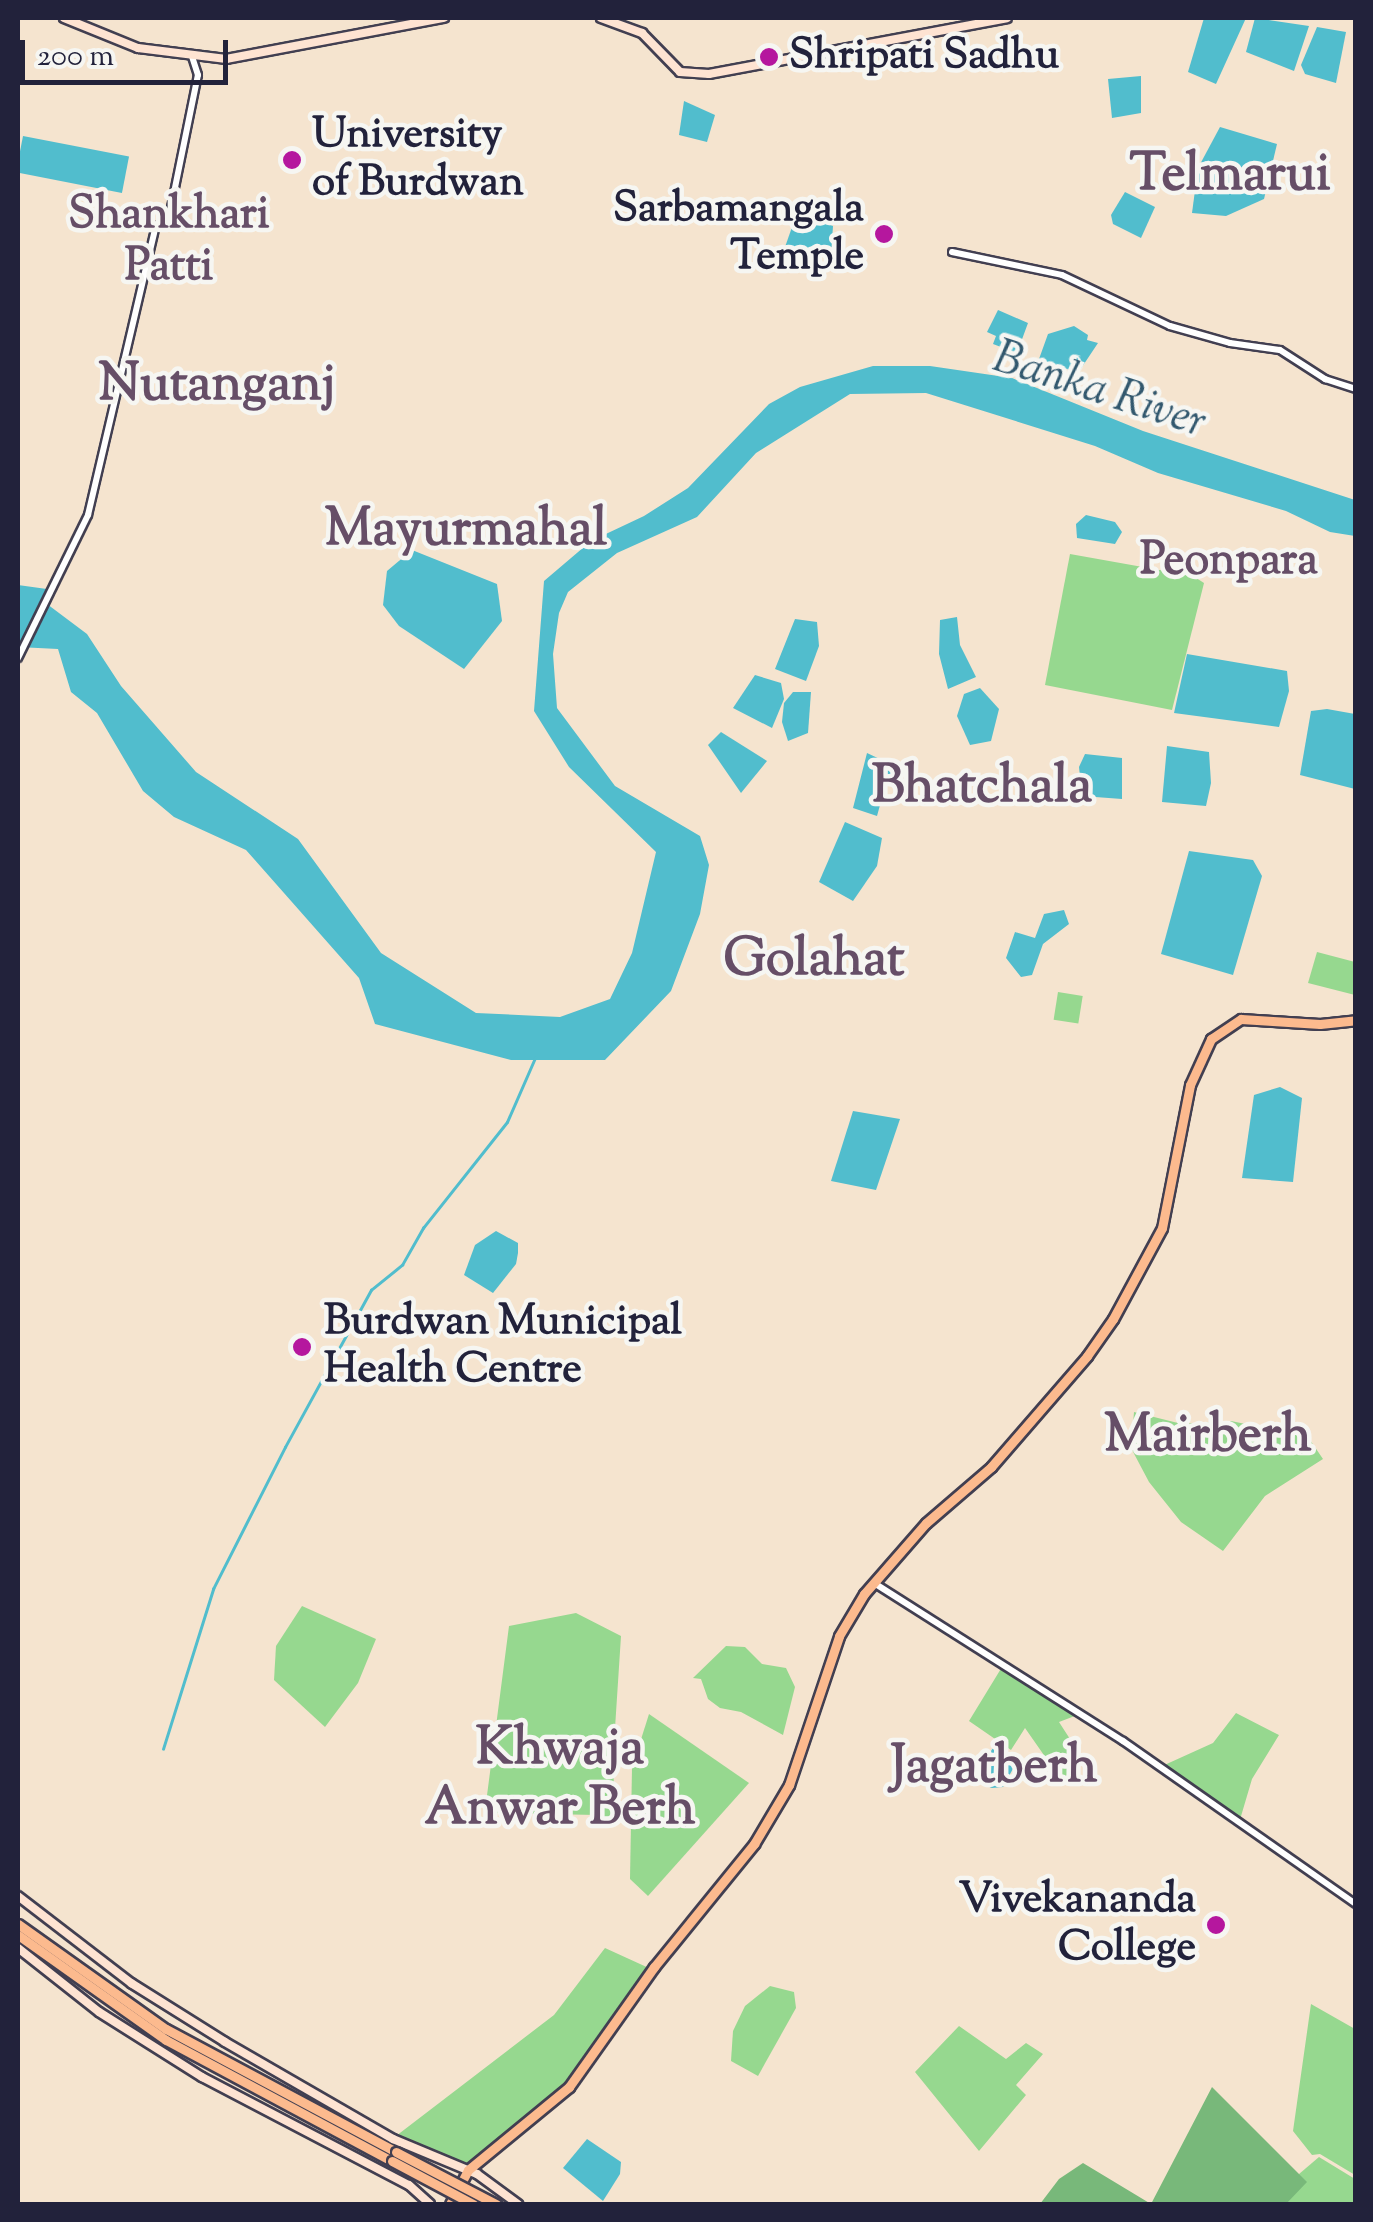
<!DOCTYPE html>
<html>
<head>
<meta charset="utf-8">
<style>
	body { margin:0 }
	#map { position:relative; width:1373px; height:2222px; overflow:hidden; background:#f5e4cf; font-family:"Sorts Mill Goudy",serif }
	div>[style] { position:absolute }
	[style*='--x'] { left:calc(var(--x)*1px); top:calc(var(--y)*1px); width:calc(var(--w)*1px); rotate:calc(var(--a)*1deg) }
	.green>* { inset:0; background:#96d88f; transform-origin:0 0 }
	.forest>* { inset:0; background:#78b87a }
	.water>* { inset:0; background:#51bdcd; transform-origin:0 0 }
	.stream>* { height:2.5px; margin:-1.25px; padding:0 1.25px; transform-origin:1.25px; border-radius:1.25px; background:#51bdcd }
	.roads { filter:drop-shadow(2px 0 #423f51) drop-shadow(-2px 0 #423f51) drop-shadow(0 2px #423f51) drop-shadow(0 -2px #423f51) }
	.tertiary>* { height:6px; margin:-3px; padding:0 3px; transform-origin:3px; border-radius:3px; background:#fff }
	.secondary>* { height:8px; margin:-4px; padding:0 4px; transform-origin:4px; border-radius:4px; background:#fee3d2 }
	.trunk>* { height:9px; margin:-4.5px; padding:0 4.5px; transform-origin:4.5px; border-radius:4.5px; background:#fcba8e }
	.bridges { filter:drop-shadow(2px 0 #423f51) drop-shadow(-2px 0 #423f51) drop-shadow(0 2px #423f51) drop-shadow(0 -2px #423f51) }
	.trunk-bridge>* { height:9px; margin:-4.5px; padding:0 4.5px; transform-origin:4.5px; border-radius:4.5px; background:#fcba8e }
	.dots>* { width:28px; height:28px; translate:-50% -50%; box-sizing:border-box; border:5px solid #f6f6f2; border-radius:50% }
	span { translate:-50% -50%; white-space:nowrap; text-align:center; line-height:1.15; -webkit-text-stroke:9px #f6f6f2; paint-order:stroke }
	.poi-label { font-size:42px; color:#22223b; font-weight:700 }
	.left { translate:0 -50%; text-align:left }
	.right { translate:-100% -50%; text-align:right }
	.neighbourhood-label { font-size:45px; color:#664e67; font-weight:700 }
	.water-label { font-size:45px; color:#32586e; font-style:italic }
	.district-label { font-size:52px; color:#664e67; font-weight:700 }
	.frame { position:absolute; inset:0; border:20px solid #22223b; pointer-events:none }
	.scale { position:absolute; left:20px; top:40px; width:208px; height:45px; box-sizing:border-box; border:5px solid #22223b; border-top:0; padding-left:12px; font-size:30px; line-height:35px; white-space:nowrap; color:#22223b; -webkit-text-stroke:8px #f6f6f2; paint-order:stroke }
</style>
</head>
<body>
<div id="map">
	<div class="green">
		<div style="clip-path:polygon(1070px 554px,1193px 576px,1204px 583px,1172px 710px,1045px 685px)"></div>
		<div style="clip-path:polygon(1317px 952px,1355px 962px,1355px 995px,1308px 983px)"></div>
		<div style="left:1058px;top:992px;width:25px;height:28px;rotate:9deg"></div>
		<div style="clip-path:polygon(1134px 1412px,1182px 1424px,1231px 1421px,1308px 1437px,1323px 1459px,1265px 1496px,1223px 1551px,1181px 1522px,1149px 1482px,1131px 1448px)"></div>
		<div style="clip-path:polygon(302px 1606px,376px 1639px,358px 1683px,325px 1727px,274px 1680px,276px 1646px)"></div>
		<div style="clip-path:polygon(576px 1613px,621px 1636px,613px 1759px,615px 1820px,597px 1815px,490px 1813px,486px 1803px,509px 1626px)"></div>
		<div style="clip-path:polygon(726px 1646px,745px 1647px,762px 1664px,786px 1668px,795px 1687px,783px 1735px,741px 1712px,720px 1708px,708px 1699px,701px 1679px,693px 1678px)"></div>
		<div style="clip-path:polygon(1002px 1667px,1080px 1714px,1059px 1722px,1079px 1753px,1070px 1776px,1062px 1781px,1025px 1728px,1011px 1750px,969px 1721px)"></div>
		<div style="clip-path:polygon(1236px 1713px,1279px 1735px,1252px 1779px,1239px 1823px,1160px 1767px,1213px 1743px)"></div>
		<div style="clip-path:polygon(649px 1714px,749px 1783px,648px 1896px,630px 1879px,632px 1768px)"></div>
		<div style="clip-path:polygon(605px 1948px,651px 1969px,567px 2087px,467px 2167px,396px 2136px,554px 2015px)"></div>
		<div style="clip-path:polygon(770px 1986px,794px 1992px,796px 2008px,758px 2076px,731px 2061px,733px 2031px,745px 2006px)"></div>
		<div style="clip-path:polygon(1311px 2004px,1355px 2029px,1355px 2175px,1320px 2154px,1312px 2155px,1293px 2131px)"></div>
		<div style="clip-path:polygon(959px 2026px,1006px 2059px,1026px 2043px,1043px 2054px,1016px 2085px,1026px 2095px,979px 2151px,915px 2072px)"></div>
		<div style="clip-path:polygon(1319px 2157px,1355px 2179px,1355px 2204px,1274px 2204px,1292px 2180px)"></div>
	</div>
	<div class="forest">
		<div style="clip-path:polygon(1212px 2087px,1307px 2182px,1286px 2204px,1040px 2204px,1059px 2179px,1083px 2163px,1151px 2204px)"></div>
	</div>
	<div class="water">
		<div style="clip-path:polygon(1204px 18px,1246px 18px,1216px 84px,1188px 72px)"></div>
		<div style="clip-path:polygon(1255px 18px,1309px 26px,1294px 71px,1246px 52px)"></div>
		<div style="clip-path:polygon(1317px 27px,1346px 32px,1336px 83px,1305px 74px,1301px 65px)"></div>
		<div style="clip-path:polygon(1141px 76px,1141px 113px,1112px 118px,1108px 79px)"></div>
		<div style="clip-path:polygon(684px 101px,715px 115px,707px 142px,679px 135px)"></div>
		<div style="clip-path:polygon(1220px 127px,1277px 144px,1264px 199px,1226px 216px,1192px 213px,1198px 168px)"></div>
		<div style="left:23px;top:136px;width:108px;height:37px;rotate:11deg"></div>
		<div style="clip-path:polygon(1125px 192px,1155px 207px,1141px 238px,1113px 224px,1111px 215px)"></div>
		<div style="clip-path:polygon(797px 213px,833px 226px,831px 255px,785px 247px)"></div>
		<div style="clip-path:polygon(998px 310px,1028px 323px,1017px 353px,993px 344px,996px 336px,987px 332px)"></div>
		<div style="clip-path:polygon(1074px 326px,1088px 335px,1087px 340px,1098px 343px,1078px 373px,1039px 359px,1048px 334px)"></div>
		<div style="clip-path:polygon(873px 366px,930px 366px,1012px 378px,1143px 431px,1355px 500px,1355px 536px,1330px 532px,1286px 511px,1158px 473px,1095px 446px,926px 393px,850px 394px,756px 453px,697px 517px,617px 553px,568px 592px,559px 613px,553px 654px,557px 708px,615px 786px,700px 836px,709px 865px,700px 914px,671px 991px,605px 1060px,511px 1060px,375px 1024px,359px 978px,246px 850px,174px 817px,143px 791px,97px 713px,71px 692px,58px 649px,18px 647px,18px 585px,54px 590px,47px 604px,87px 634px,121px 686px,196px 772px,298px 839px,381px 953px,476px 1013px,560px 1017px,610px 999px,632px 953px,656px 852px,569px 767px,534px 711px,544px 581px,591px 541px,644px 516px,688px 488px,769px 404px,800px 387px)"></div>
		<div style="clip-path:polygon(1086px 515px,1115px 522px,1122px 532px,1115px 544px,1077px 538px,1076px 524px)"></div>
		<div style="clip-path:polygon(412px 550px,497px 584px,502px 621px,464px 669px,399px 626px,383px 605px,387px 571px)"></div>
		<div style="clip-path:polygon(957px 617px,960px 645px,976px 677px,948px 689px,939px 654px,940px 620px)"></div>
		<div style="clip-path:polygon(795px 619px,817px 622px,819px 646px,806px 681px,775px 669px)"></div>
		<div style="clip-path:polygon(1187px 654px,1287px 671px,1289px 691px,1279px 727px,1174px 713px)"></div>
		<div style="clip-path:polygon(755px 675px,781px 683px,784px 699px,772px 728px,733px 708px)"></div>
		<div style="clip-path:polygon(980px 688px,999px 709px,991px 741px,970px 745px,957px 716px,964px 694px)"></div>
		<div style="clip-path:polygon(793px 692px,811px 692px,808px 733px,788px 741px,782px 722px,784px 703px)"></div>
		<div style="clip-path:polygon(1327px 709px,1355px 714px,1355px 789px,1300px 775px,1311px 711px)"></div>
		<div style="clip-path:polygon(721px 732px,767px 761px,741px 793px,708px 745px)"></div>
		<div style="clip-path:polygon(1167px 746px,1209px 752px,1211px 783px,1206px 806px,1162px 802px)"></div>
		<div style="clip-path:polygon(867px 753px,901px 769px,896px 782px,885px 787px,877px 816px,853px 808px)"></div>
		<div style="clip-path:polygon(1085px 754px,1122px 758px,1122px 799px,1082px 796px,1079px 767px)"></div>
		<div style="clip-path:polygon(845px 822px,882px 838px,877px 866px,853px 901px,819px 882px)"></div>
		<div style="clip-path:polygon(1189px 851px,1253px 860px,1262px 876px,1233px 975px,1161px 954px)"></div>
		<div style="clip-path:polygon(1064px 910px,1069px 924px,1043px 944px,1032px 975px,1021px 977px,1006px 958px,1015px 932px,1035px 938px,1044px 914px)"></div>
		<div style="clip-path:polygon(1280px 1087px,1302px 1098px,1293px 1182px,1242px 1178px,1254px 1095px)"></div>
		<div style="clip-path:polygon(853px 1111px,900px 1119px,876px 1190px,831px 1181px)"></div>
		<div style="clip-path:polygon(496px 1231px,518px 1243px,518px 1253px,516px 1264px,493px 1293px,464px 1275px,475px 1245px)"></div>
		<div style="clip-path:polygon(993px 1748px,1008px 1754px,1015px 1765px,1003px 1787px,992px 1788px,979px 1783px,975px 1775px)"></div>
		<div style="clip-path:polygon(587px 2139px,621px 2162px,620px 2174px,603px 2201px,563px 2168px)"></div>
	</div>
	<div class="stream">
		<div style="--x:163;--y:1749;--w:168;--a:-72.6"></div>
		<div style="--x:213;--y:1589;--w:159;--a:-63.1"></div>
		<div style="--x:285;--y:1447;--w:179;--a:-61.3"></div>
		<div style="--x:371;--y:1290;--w:40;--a:-39"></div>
		<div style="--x:402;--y:1265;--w:43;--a:-60.4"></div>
		<div style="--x:423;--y:1228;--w:135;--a:-51.6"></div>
		<div style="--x:507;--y:1122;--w:70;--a:-66.4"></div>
	</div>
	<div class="roads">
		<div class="tertiary">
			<div style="--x:952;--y:252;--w:112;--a:11.8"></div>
			<div style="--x:1062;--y:275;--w:119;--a:25.3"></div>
			<div style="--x:1170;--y:326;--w:62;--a:15.8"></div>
			<div style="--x:1230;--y:343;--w:50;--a:8"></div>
			<div style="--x:1280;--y:350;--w:54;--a:32.8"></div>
			<div style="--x:1325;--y:379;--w:33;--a:18"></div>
			<div style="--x:18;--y:658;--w:159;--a:-63.9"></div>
			<div style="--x:88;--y:515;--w:297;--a:-76.8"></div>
			<div style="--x:156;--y:226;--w:11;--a:5"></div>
			<div style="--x:167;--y:227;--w:155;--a:-78.5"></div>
			<div style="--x:198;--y:75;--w:19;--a:-108"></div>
			<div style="--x:874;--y:1583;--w:295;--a:32.4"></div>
			<div style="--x:1123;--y:1741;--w:284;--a:35"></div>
		</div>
		<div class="secondary">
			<div style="--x:64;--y:18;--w:80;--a:22.1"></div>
			<div style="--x:138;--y:48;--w:89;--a:7.1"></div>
			<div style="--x:226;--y:59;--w:222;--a:-10.7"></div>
			<div style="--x:601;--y:18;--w:44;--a:20.1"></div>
			<div style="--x:642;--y:33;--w:54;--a:45.7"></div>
			<div style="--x:680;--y:72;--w:29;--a:4"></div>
			<div style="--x:709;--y:74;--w:303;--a:-10.6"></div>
			<div style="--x:18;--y:1896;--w:143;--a:37.6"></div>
			<div style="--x:131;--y:1983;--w:111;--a:32.1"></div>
			<div style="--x:225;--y:2042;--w:194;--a:30"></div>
			<div style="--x:393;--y:2139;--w:91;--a:22.6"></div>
			<div style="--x:477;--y:2174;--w:51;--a:36.2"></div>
			<div style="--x:18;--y:1948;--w:103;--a:38.3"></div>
			<div style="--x:99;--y:2012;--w:122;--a:32.3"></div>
			<div style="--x:202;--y:2077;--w:233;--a:27.6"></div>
			<div style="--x:409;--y:2185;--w:28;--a:42"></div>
		</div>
		<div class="trunk">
			<div style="--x:18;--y:1924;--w:181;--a:35.4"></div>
			<div style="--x:166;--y:2029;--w:261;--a:28.1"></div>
			<div style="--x:18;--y:1935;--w:181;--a:35.4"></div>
			<div style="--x:166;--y:2040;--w:256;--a:28.2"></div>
			<div style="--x:450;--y:2204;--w:38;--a:-62"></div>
			<div style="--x:468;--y:2170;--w:131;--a:-39.4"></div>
			<div style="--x:569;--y:2087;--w:147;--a:-54.7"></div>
			<div style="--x:654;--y:1967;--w:159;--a:-50.9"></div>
			<div style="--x:754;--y:1844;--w:69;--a:-59.3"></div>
			<div style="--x:789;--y:1785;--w:157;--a:-71.4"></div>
			<div style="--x:839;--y:1636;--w:49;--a:-59.2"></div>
			<div style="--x:864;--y:1594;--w:94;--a:-48.9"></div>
			<div style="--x:926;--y:1523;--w:86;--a:-40.7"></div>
			<div style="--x:991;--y:1467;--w:147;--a:-49.1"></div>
			<div style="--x:1087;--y:1356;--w:45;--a:-54.9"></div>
			<div style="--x:1113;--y:1319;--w:103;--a:-61.7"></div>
			<div style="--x:1162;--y:1228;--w:146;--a:-78.9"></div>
			<div style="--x:1190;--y:1085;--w:51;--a:-65.5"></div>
			<div style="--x:1211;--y:1039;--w:36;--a:-34"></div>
			<div style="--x:1241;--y:1019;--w:79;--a:3.6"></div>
			<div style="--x:1320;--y:1024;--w:36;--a:-6"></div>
		</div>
	</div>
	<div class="bridges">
		<div class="trunk-bridge">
			<div style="--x:396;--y:2152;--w:113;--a:27.5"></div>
			<div style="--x:392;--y:2161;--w:92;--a:28"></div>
		</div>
	</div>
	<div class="dots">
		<div style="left:769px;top:57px;background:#b5179e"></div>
		<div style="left:292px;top:160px;background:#b5179e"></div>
		<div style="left:884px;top:234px;background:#b5179e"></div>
		<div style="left:302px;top:1347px;background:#b5179e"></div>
		<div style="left:1216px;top:1925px;background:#b5179e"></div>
	</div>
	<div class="poi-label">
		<span class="left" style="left:789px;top:57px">Shripati Sadhu</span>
		<span class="left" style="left:312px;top:160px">University<br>of Burdwan</span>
		<span class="right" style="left:864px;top:234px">Sarbamangala<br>Temple</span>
		<span class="left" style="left:324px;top:1347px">Burdwan Municipal<br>Health Centre</span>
		<span class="right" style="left:1196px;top:1925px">Vivekananda<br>College</span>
	</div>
	<div class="neighbourhood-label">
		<span style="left:169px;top:243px">Shankhari<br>Patti</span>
		<span style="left:1229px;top:563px">Peonpara</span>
	</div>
	<div class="water-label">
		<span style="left:1099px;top:392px;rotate:18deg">Banka River</span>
	</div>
	<div class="district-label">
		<span style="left:1230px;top:177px">Telmarui</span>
		<span style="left:217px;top:387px">Nutanganj</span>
		<span style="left:466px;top:532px">Mayurmahal</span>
		<span style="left:982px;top:789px">Bhatchala</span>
		<span style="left:814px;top:962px">Golahat</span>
		<span style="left:1208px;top:1438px">Mairberh</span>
		<span style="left:560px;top:1781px">Khwaja<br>Anwar Berh</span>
		<span style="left:994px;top:1769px">Jagatberh</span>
	</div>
	<div class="frame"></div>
	<div class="scale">200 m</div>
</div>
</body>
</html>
